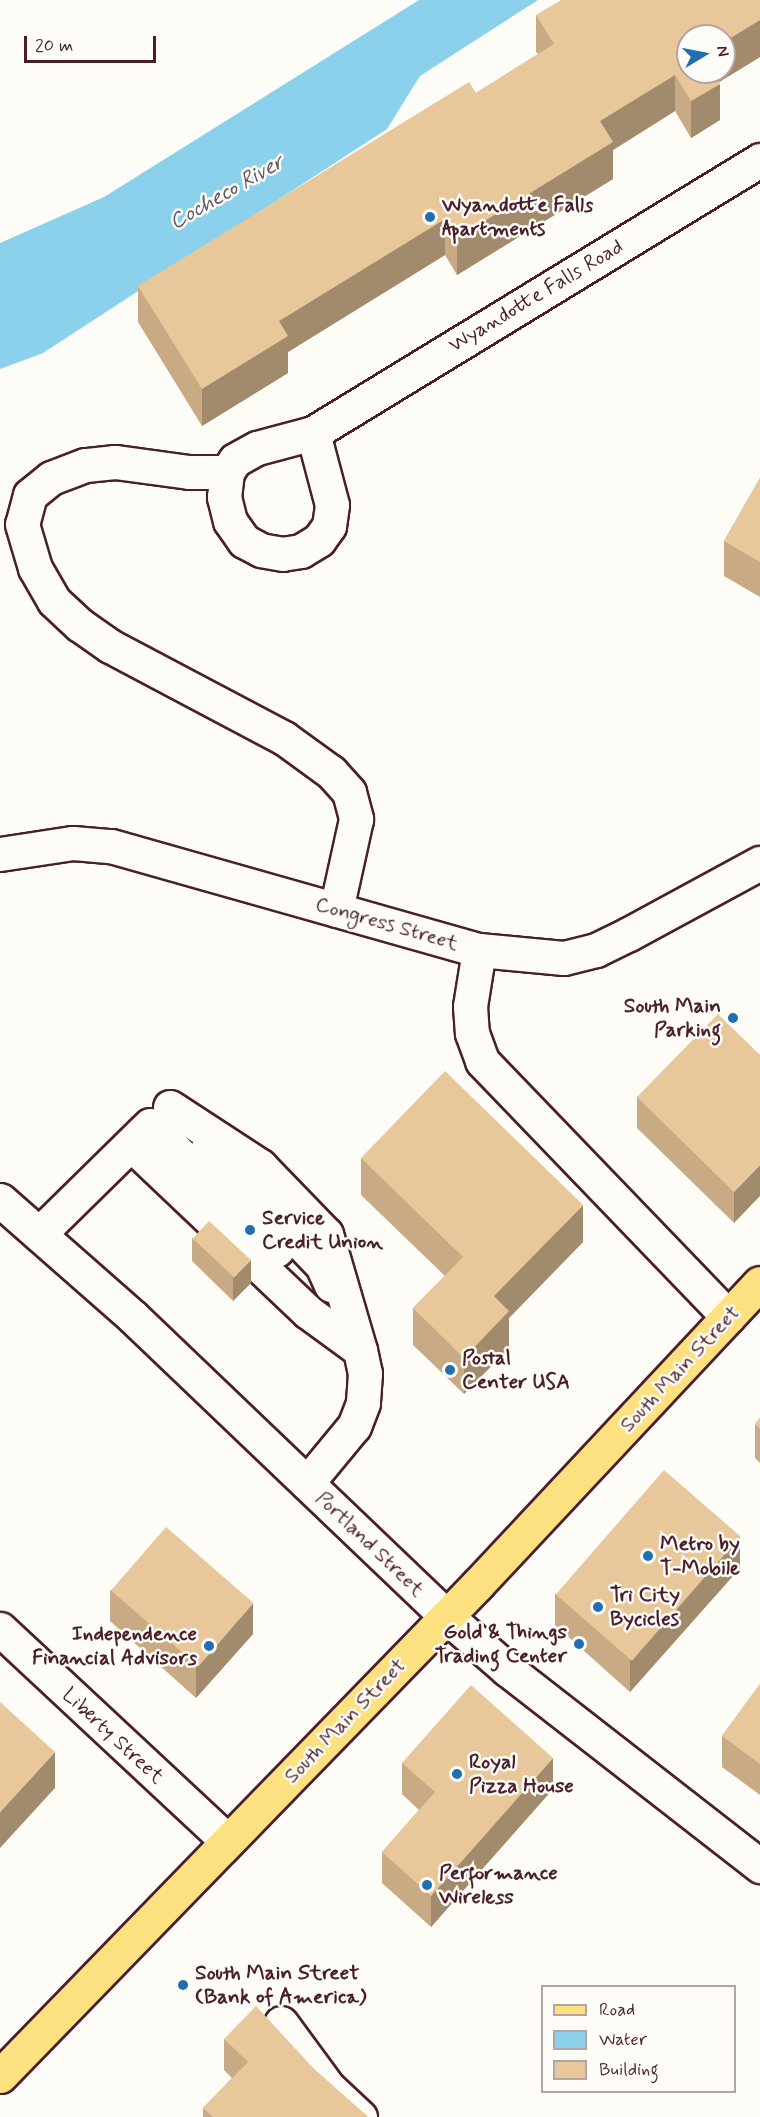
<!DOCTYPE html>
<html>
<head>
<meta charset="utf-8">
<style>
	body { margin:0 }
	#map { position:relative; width:760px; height:2117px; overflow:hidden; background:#fdfcf7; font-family:Mynerve,sans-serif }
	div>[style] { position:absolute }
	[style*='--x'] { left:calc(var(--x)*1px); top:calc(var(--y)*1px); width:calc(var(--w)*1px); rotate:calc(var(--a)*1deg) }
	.water>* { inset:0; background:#8bd1ec }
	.roads { filter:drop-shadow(2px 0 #4a1f2b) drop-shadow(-2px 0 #4a1f2b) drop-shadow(0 2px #4a1f2b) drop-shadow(0 -2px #4a1f2b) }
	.minor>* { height:33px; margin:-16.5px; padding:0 16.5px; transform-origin:16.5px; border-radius:16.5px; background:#fdfcf7 }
	.major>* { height:33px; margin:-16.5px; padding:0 16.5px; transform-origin:16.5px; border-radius:16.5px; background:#fde080 }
	.wall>* { inset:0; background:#c8ab84 }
	.shaded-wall>* { inset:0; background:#a28b6c }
	.building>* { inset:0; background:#e8c79a; transform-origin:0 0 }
	.dots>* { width:16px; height:16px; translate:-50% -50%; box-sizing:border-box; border:3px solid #fdfcf7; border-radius:50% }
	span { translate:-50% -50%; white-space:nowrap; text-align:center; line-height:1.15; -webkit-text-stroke:5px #fdfcf7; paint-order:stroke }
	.poi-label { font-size:21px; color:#4a1f2b; font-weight:700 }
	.left { translate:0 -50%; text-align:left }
	.right { translate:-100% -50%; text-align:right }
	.street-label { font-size:21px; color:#4a1f2b }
	.water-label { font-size:22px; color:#5e5465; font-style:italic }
	.legend { position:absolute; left:541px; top:1985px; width:195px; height:108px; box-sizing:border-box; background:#fdfcf7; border:2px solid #b5a4a5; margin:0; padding:8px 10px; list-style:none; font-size:18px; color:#4a1f2b }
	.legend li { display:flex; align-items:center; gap:12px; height:30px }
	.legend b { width:30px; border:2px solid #b5a4a5 }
	.north { position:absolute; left:676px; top:24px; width:60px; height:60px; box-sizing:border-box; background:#fdfcf7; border:2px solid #b5a4a5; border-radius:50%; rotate:80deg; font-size:16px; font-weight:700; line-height:24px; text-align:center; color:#4a1f2b }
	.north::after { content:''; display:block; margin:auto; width:21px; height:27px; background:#1f6fb2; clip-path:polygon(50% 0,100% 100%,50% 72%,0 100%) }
	.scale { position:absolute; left:24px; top:36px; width:132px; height:27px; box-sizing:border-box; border:3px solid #4a1f2b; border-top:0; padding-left:8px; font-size:18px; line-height:21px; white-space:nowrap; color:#4a1f2b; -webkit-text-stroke:4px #fdfcf7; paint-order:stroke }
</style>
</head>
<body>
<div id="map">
	<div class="water">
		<div style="clip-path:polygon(419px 0,538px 0,420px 76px,387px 129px,43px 353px,0 369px,0 243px,104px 197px)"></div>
	</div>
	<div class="roads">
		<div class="minor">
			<div style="--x:313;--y:433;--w:74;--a:75.2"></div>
			<div style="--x:332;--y:505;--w:21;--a:98"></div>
			<div style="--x:329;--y:526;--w:17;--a:126"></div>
			<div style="--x:319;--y:540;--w:21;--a:149"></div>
			<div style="--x:301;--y:551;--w:18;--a:171"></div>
			<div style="--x:283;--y:554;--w:22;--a:-170"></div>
			<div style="--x:261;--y:550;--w:19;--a:-152"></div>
			<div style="--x:244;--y:541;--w:24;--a:-125"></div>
			<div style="--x:230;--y:521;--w:25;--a:-104"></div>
			<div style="--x:224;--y:497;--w:25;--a:-83"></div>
			<div style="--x:227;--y:472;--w:14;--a:-56"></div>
			<div style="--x:235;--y:460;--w:25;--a:-29"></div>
			<div style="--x:257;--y:448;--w:58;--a:-15"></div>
			<div style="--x:313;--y:433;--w:524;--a:-31.41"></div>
			<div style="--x:227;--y:472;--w:38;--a:180"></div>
			<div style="--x:189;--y:472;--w:75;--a:-172.3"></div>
			<div style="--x:115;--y:462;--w:30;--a:174"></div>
			<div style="--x:85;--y:465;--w:36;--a:159"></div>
			<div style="--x:51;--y:478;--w:27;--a:141"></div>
			<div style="--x:30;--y:495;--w:30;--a:105"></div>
			<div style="--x:22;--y:524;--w:46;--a:73.5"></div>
			<div style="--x:35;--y:568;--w:38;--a:60"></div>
			<div style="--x:54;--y:601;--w:35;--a:43"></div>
			<div style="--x:80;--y:625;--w:37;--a:35"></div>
			<div style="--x:110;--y:646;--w:197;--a:27.9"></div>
			<div style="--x:284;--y:738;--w:58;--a:35.9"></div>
			<div style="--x:331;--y:772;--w:27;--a:48"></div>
			<div style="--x:349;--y:792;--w:28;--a:75"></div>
			<div style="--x:356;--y:819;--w:93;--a:102.4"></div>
			<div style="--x:0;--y:854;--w:74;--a:-8.6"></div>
			<div style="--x:73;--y:843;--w:38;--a:5"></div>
			<div style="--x:111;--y:846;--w:382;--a:15.8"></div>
			<div style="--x:479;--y:950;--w:85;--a:5.4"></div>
			<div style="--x:564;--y:958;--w:33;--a:-14"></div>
			<div style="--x:596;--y:950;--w:37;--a:-26"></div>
			<div style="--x:629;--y:934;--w:149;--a:-28.5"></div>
			<div style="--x:479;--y:950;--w:57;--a:99.1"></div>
			<div style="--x:470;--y:1006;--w:27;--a:86"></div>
			<div style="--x:472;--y:1033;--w:30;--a:70"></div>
			<div style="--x:482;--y:1061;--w:355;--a:46.1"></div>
			<div style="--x:170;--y:1107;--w:108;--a:33.2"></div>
			<div style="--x:260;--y:1166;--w:95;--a:45.9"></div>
			<div style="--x:326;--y:1234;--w:121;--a:73.7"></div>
			<div style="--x:360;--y:1350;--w:24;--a:78"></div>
			<div style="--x:365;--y:1373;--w:30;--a:94"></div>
			<div style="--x:363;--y:1403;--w:25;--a:111"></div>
			<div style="--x:354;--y:1426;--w:74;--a:129.5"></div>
			<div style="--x:150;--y:1125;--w:178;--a:44.5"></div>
			<div style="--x:131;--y:1144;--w:244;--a:43.5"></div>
			<div style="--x:308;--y:1312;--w:64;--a:36.2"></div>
			<div style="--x:208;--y:1147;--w:164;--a:46"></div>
			<div style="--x:322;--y:1265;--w:22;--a:66"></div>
			<div style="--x:0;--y:1200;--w:177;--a:41.3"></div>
			<div style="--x:133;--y:1317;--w:433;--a:43.7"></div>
			<div style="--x:446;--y:1616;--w:81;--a:41"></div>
			<div style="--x:507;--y:1669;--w:321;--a:37.9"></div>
			<div style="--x:39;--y:1234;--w:150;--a:-44.5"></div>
			<div style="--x:0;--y:1629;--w:311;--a:43"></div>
			<div style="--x:281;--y:2023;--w:79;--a:53.7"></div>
			<div style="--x:328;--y:2087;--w:44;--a:43.2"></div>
		</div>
		<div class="major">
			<div style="--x:0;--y:2076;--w:686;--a:-45.83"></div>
			<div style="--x:478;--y:1584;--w:412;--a:-46.9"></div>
		</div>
	</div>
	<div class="wall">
		<div style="clip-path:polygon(760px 0,760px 57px,719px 82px,720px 120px,691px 138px,675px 111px,613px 150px,613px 179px,457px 275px,445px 255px,288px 352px,288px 373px,202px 426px,138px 322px,138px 286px,476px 93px,538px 54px,536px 52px,536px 15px)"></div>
		<div style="clip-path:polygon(760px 478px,760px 597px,724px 576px,724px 541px)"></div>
		<div style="clip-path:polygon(760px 1055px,734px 1223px,637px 1128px,637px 1097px)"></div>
		<div style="clip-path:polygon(361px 1158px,583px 1242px,509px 1318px,509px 1348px,464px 1394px,413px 1345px,413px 1308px,445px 1276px,361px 1195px)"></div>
		<div style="clip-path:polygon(192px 1238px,251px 1283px,233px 1301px,192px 1261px)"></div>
		<div style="clip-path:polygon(760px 1418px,760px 1463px,755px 1458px,755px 1424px)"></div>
		<div style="clip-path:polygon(740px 1568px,630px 1692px,555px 1625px,555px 1594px)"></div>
		<div style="clip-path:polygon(110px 1590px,253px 1634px,196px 1698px,110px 1621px)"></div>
		<div style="clip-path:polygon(760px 1684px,760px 1795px,722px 1767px,722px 1736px)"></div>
		<div style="clip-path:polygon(402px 1763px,553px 1789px,431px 1927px,382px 1883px,382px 1852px,419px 1810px,402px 1794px)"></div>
		<div style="clip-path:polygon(224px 2039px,315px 2070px,368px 2117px,203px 2117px,203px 2108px,232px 2078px,224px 2070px)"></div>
	</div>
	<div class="shaded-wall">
		<div style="clip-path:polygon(760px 20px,760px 57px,703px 92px,703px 72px,724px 72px,724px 42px)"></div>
		<div style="clip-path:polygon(675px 75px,675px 111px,613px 150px,613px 179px,457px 275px,457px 238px,600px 121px)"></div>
		<div style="clip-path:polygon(720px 84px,720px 120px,691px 138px,691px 101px)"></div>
		<div style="clip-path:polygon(445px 219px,445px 255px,288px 352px,288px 373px,202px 426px,202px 389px,279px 321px)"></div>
		<div style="clip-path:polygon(760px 1165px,760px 1196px,734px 1223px,734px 1192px)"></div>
		<div style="clip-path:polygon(583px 1205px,583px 1242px,509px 1318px,509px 1348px,464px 1394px,464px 1358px,494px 1296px)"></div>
		<div style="clip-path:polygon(251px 1260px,251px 1283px,233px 1301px,233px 1278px)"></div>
		<div style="clip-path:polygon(740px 1537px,740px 1568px,630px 1692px,630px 1661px)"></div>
		<div style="clip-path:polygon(253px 1603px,253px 1634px,196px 1698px,196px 1667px)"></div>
		<div style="clip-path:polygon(55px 1752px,55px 1788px,0 1848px,0 1812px)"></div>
		<div style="clip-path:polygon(553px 1758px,553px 1789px,431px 1927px,431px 1896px)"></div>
	</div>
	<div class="building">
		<div style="clip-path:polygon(561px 0,760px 0,760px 20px,724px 42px,724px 36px,688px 36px,688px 72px,713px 72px,720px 84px,691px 101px,675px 75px,600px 121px,613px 142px,457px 238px,445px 219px,279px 321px,288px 336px,202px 389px,138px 286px,469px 82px,476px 93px,554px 44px,536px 15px)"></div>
		<div style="clip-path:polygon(760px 478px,760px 562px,724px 541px)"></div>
		<div style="clip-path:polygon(718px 1014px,760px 1055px,760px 1165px,734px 1192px,637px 1097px)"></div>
		<div style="clip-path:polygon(445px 1071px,583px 1205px,494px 1296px,509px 1311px,464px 1358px,413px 1308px,463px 1257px,361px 1158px)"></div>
		<div style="left:209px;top:1221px;width:57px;height:24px;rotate:43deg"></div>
		<div style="clip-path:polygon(760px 1418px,760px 1429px,755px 1424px)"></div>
		<div style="left:664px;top:1470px;width:101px;height:165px;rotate:41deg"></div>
		<div style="left:166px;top:1527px;width:116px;height:84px;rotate:41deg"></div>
		<div style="clip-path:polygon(760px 1684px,760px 1764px,722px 1736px)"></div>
		<div style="clip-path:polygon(471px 1685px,553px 1758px,431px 1896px,382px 1852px,435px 1792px,402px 1763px)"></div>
		<div style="clip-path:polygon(0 1702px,55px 1752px,0 1812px)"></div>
		<div style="clip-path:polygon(256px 2006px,315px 2070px,368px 2117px,213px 2117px,203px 2108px,248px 2062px,224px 2039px)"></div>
	</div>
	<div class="dots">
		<div style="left:430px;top:217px;background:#1f6fb2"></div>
		<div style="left:733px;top:1018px;background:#1f6fb2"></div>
		<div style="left:250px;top:1230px;background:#1f6fb2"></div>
		<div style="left:450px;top:1370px;background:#1f6fb2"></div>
		<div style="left:648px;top:1556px;background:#1f6fb2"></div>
		<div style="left:598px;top:1607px;background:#1f6fb2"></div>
		<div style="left:579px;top:1644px;background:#1f6fb2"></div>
		<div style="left:209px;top:1646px;background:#1f6fb2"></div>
		<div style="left:457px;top:1774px;background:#1f6fb2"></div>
		<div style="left:427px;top:1885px;background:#1f6fb2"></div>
		<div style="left:183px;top:1985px;background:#1f6fb2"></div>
	</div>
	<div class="poi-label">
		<span class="left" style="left:442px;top:217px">Wyandotte Falls<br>Apartments</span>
		<span class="right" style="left:721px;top:1018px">South Main<br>Parking</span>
		<span class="left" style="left:262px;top:1230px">Service<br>Credit Union</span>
		<span class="left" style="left:462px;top:1370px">Postal<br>Center USA</span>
		<span class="left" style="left:660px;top:1556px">Metro by<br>T-Mobile</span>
		<span class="left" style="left:610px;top:1607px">Tri City<br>Bycicles</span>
		<span class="right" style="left:567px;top:1644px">Gold &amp; Things<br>Trading Center</span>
		<span class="right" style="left:197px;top:1646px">Independence<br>Financial Advisors</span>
		<span class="left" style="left:469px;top:1774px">Royal<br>Pizza House</span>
		<span class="left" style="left:439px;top:1885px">Performance<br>Wireless</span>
		<span class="left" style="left:195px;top:1985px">South Main Street<br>(Bank of America)</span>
	</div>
	<div class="street-label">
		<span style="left:536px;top:296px;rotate:-31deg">Wyandotte Falls Road</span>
		<span style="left:387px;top:924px;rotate:16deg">Congress Street</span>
		<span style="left:680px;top:1369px;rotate:-47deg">South Main Street</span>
		<span style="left:370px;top:1544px;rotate:44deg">Portland Street</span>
		<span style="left:345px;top:1721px;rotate:-46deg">South Main Street</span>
		<span style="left:113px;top:1736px;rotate:43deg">Liberty Street</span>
	</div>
	<div class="water-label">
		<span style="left:227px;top:193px;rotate:-30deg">Cocheco River</span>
	</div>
	<ul class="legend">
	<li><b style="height:8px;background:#fde080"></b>Road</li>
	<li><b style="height:16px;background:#8bd1ec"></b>Water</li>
	<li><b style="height:16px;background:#e8c79a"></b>Building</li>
	</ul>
	<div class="north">N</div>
	<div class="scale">20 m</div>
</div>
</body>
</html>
